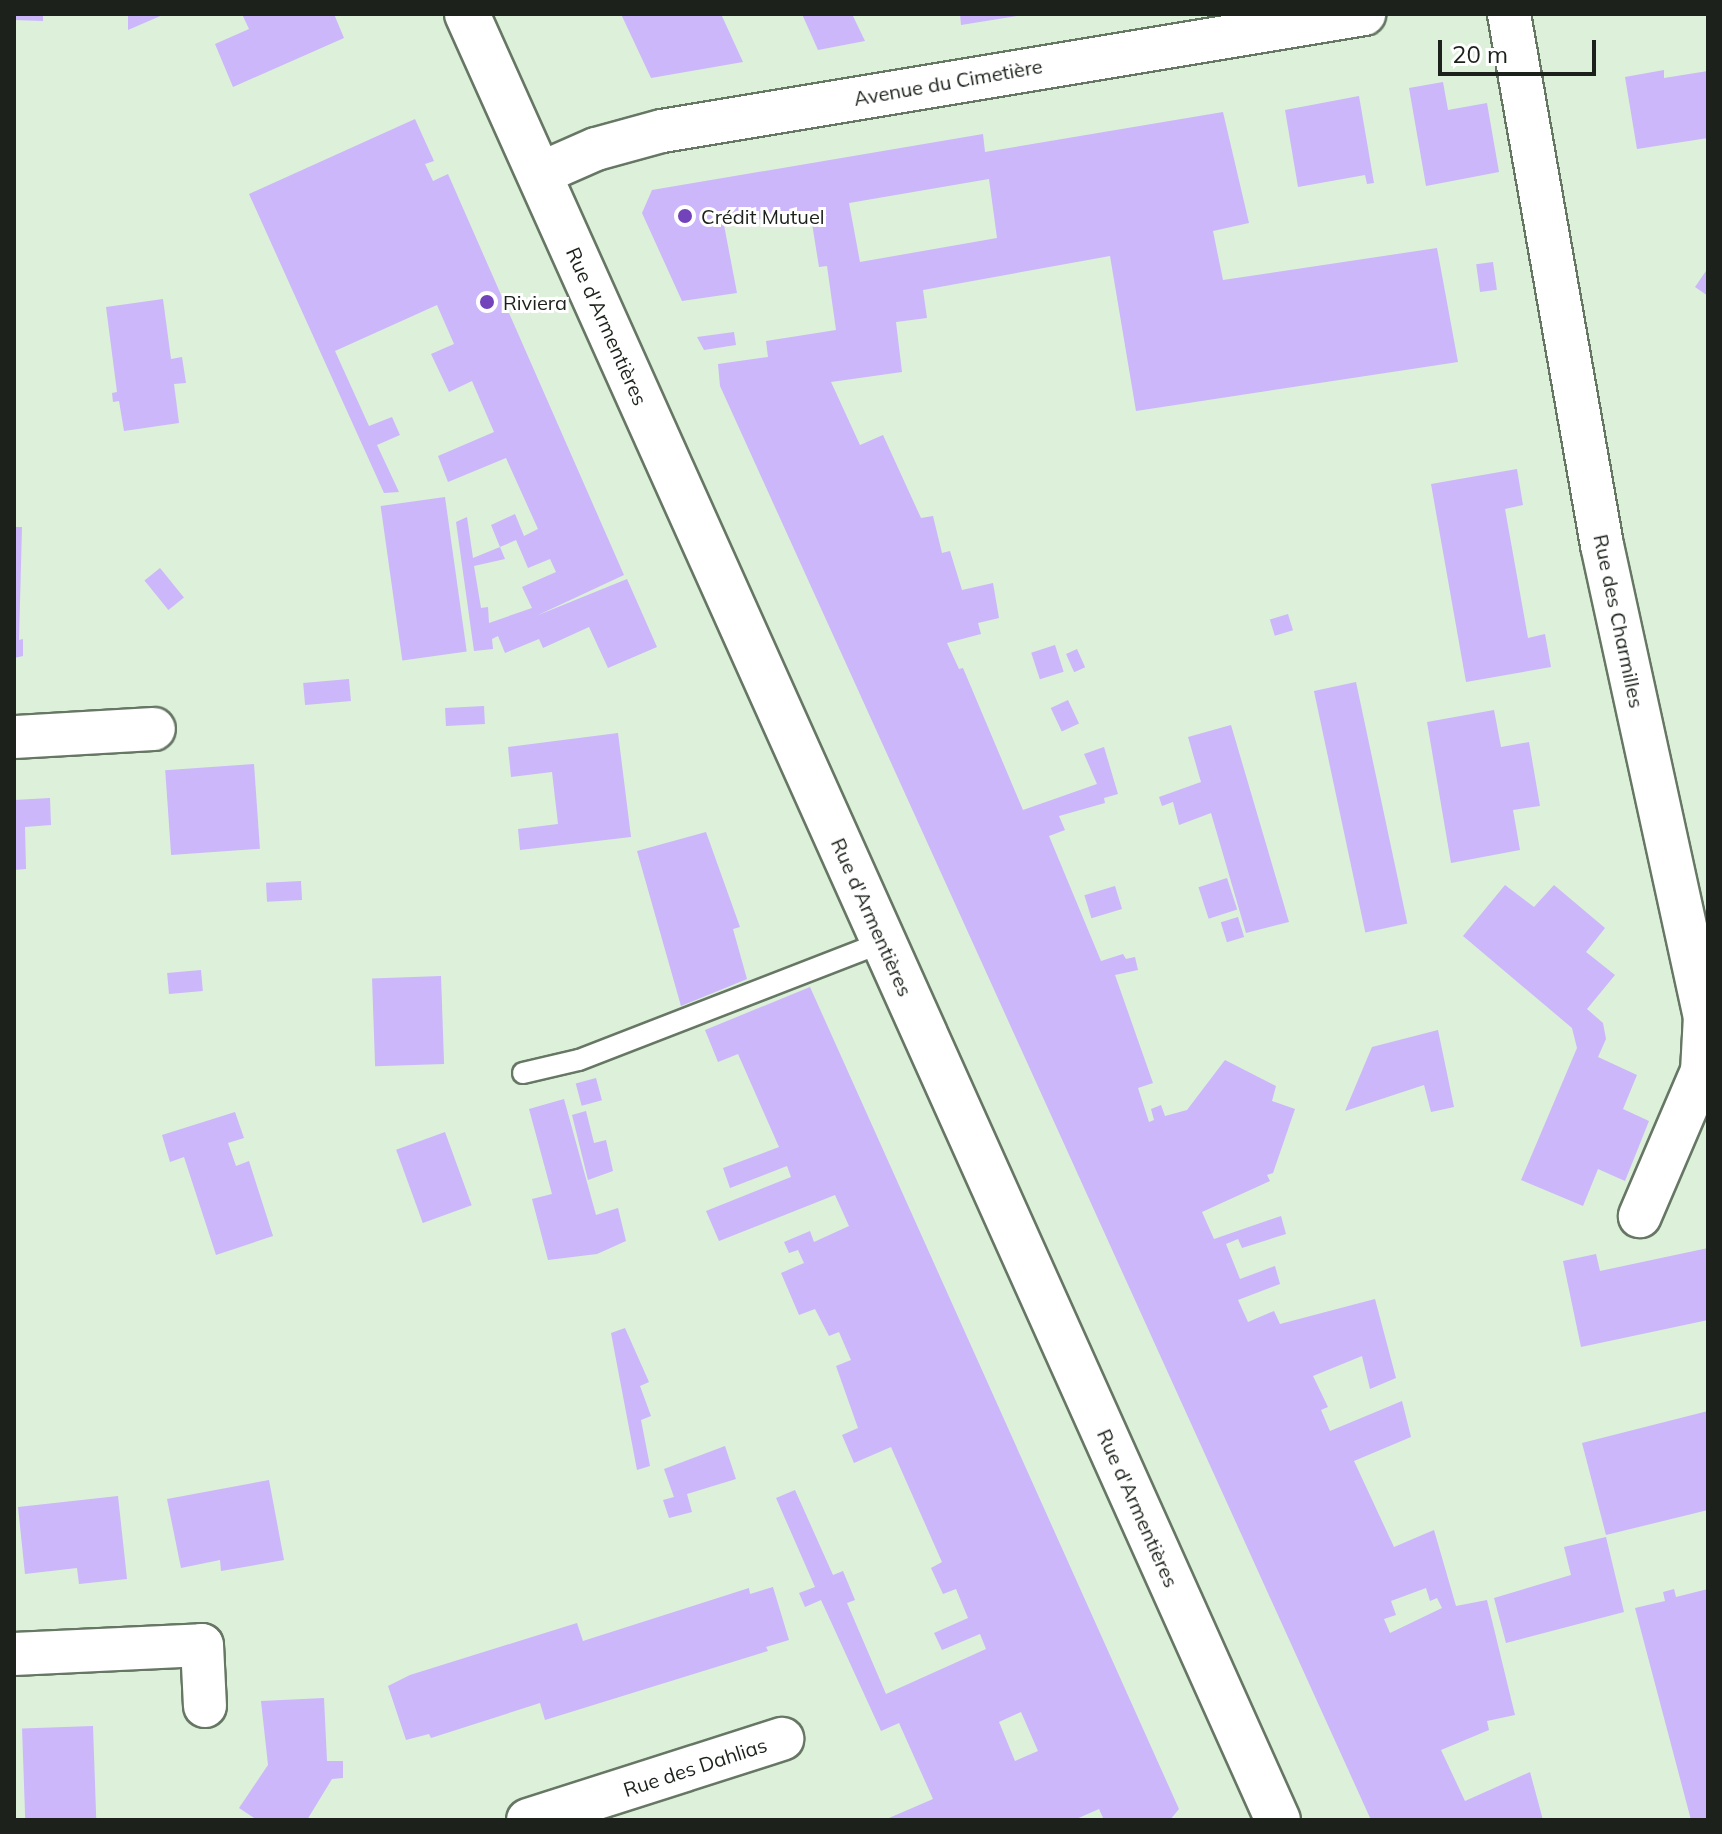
<!DOCTYPE html>
<html>
<head>
<meta charset="utf-8">
<style>
	body { margin:0 }
	#map { position:relative; width:1722px; height:1834px; overflow:hidden; background:#ddf0da; font-family:Mulish,sans-serif }
	div>[style] { position:absolute }
	[style*='--x'] { left:calc(var(--x)*1px); top:calc(var(--y)*1px); width:calc(var(--w)*1px); rotate:calc(var(--a)*1deg) }
	.building>* { inset:0; background:#cbb7fa; transform-origin:0 0 }
	.roads { filter:drop-shadow(2px 0 #667764) drop-shadow(-2px 0 #667764) drop-shadow(0 2px #667764) drop-shadow(0 -2px #667764) }
	.lane>* { height:20px; margin:-10px; padding:0 10px; transform-origin:10px; border-radius:10px; background:#fff }
	.street>* { height:42px; margin:-21px; padding:0 21px; transform-origin:21px; border-radius:21px; background:#fff }
	.secondary>* { height:44px; margin:-22px; padding:0 22px; transform-origin:22px; border-radius:22px; background:#fff }
	.dots>* { width:22px; height:22px; translate:-50% -50%; box-sizing:border-box; border:4px solid #fff; border-radius:50% }
	span { translate:-50% -50%; white-space:nowrap; text-align:center; line-height:1.15; -webkit-text-stroke:6px #fff; paint-order:stroke }
	.street-label { font-size:20px; color:#1c221b }
	.poi-label { font-size:20px; color:#1c221b }
	.left { translate:0 -50%; text-align:left }
	.frame { position:absolute; inset:0; border:16px solid #1c221b; pointer-events:none }
	.scale { position:absolute; left:1438px; top:40px; width:158px; height:36px; box-sizing:border-box; border:4px solid #1c221b; border-top:0; padding-left:10px; font-size:24px; line-height:28px; white-space:nowrap; color:#1c221b; -webkit-text-stroke:6px #fff; paint-order:stroke }
</style>
</head>
<body>
<div id="map">
	<div class="building">
		<div style="clip-path:polygon(14px 14px,43px 14px,43px 21px,14px 20px)"></div>
		<div style="clip-path:polygon(128px 14px,165px 14px,128px 30px)"></div>
		<div style="clip-path:polygon(242px 14px,334px 14px,344px 38px,233px 87px,215px 44px,249px 29px)"></div>
		<div style="clip-path:polygon(621px 14px,721px 14px,743px 62px,651px 78px)"></div>
		<div style="clip-path:polygon(802px 14px,852px 14px,865px 41px,818px 50px)"></div>
		<div style="clip-path:polygon(960px 14px,1017px 14px,1017px 16px,961px 25px)"></div>
		<div style="clip-path:polygon(1664px 70px,1664px 78px,1708px 71px,1708px 138px,1637px 149px,1625px 77px)"></div>
		<div style="clip-path:polygon(1443px 82px,1448px 110px,1487px 103px,1499px 172px,1426px 186px,1409px 88px)"></div>
		<div style="clip-path:polygon(1359px 96px,1374px 183px,1367px 184px,1365px 175px,1298px 187px,1285px 110px)"></div>
		<div style="clip-path:polygon(evenodd,1223px 112px,1249px 223px,1213px 231px,1223px 280px,1437px 248px,1458px 362px,1136px 411px,1110px 256px,923px 290px,927px 318px,896px 322px,902px 372px,831px 382px,860px 445px,883px 435px,921px 518px,933px 516px,942px 553px,950px 551px,962px 590px,993px 583px,999px 618px,978px 623px,981px 634px,947px 643px,959px 669px,963px 668px,1023px 810px,1097px 784px,1084px 754px,1104px 747px,1118px 794px,1104px 798px,1105px 803px,1059px 816px,1065px 830px,1049px 836px,1101px 961px,1123px 954px,1126px 959px,1135px 957px,1138px 970px,1115px 975px,1153px 1083px,1138px 1088px,1149px 1122px,1154px 1120px,1151px 1109px,1161px 1105px,1165px 1116px,1187px 1110px,1225px 1060px,1276px 1086px,1272px 1101px,1295px 1109px,1273px 1173px,1267px 1175px,1270px 1181px,1202px 1212px,1214px 1239px,1281px 1216px,1286px 1234px,1242px 1248px,1238px 1239px,1226px 1244px,1240px 1279px,1275px 1266px,1280px 1284px,1238px 1300px,1248px 1322px,1274px 1311px,1280px 1324px,1375px 1299px,1396px 1378px,1370px 1389px,1362px 1356px,1313px 1376px,1328px 1407px,1321px 1410px,1330px 1431px,1402px 1401px,1411px 1437px,1354px 1461px,1394px 1547px,1434px 1530px,1456px 1606px,1487px 1600px,1515px 1715px,1487px 1721px,1489px 1730px,1441px 1750px,1465px 1801px,1530px 1772px,1543px 1820px,1371px 1820px,720px 386px,718px 364px,768px 357px,766px 341px,836px 330px,827px 266px,819px 267px,810px 211px,724px 225px,737px 293px,682px 301px,642px 213px,652px 190px,983px 134px,985px 152px,1223px 112px,989px 179px,997px 238px,860px 262px,849px 203px,989px 179px,1223px 112px,1426px 1588px,1430px 1601px,1437px 1598px,1442px 1608px,1390px 1633px,1384px 1619px,1396px 1615px,1391px 1601px,1426px 1588px)"></div>
		<div style="clip-path:polygon(415px 119px,434px 161px,425px 164px,433px 181px,448px 174px,624px 575px,536px 616px,627px 579px,657px 647px,608px 668px,589px 627px,543px 648px,539px 639px,505px 653px,498px 636px,492px 639px,493px 649px,474px 651px,456px 522px,467px 517px,473px 558px,500px 547px,505px 559px,474px 566px,481px 608px,488px 607px,489px 623px,532px 608px,522px 587px,556px 572px,550px 559px,528px 568px,516px 540px,500px 547px,491px 525px,515px 514px,524px 536px,538px 529px,506px 458px,448px 482px,438px 456px,494px 432px,472px 381px,449px 392px,431px 354px,454px 344px,437px 305px,335px 351px,369px 426px,392px 417px,400px 435px,377px 445px,399px 492px,384px 493px,249px 194px)"></div>
		<div style="left:1493px;top:262px;width:28px;height:17px;rotate:82deg"></div>
		<div style="clip-path:polygon(1708px 268px,1708px 296px,1695px 287px)"></div>
		<div style="clip-path:polygon(163px 299px,171px 359px,182px 357px,186px 383px,174px 384px,179px 423px,124px 431px,119px 401px,113px 402px,112px 393px,117px 392px,106px 307px)"></div>
		<div style="clip-path:polygon(734px 332px,736px 345px,704px 350px,697px 337px)"></div>
		<div style="clip-path:polygon(1517px 469px,1523px 505px,1505px 509px,1528px 638px,1545px 634px,1551px 667px,1466px 682px,1431px 484px)"></div>
		<div style="left:445px;top:497px;width:156px;height:65px;rotate:82deg"></div>
		<div style="clip-path:polygon(14px 527px,22px 527px,19px 640px,23px 639px,23px 656px,14px 658px)"></div>
		<div style="left:160px;top:568px;width:38px;height:20px;rotate:51deg"></div>
		<div style="left:1288px;top:614px;width:17px;height:19px;rotate:73deg"></div>
		<div style="left:1055px;top:645px;width:28px;height:25px;rotate:72deg"></div>
		<div style="left:1077px;top:649px;width:20px;height:12px;rotate:66deg"></div>
		<div style="left:349px;top:679px;width:22px;height:46px;rotate:85deg"></div>
		<div style="left:1356px;top:682px;width:247px;height:43px;rotate:78deg"></div>
		<div style="left:1068px;top:700px;width:26px;height:19px;rotate:65deg"></div>
		<div style="left:484px;top:706px;width:18px;height:39px;rotate:87deg"></div>
		<div style="clip-path:polygon(1494px 710px,1501px 747px,1529px 742px,1540px 806px,1513px 810px,1520px 850px,1451px 863px,1427px 722px)"></div>
		<div style="clip-path:polygon(1231px 725px,1289px 922px,1246px 933px,1211px 813px,1179px 825px,1173px 802px,1162px 806px,1159px 797px,1201px 782px,1188px 737px)"></div>
		<div style="clip-path:polygon(618px 733px,631px 837px,520px 850px,518px 829px,558px 824px,552px 772px,511px 777px,508px 747px)"></div>
		<div style="left:254px;top:764px;width:85px;height:89px;rotate:86deg"></div>
		<div style="clip-path:polygon(50px 798px,51px 825px,25px 827px,26px 869px,14px 870px,14px 800px)"></div>
		<div style="clip-path:polygon(706px 832px,740px 927px,733px 929px,747px 979px,681px 1006px,637px 851px)"></div>
		<div style="left:1227px;top:878px;width:33px;height:30px;rotate:72deg"></div>
		<div style="left:301px;top:881px;width:19px;height:35px;rotate:87deg"></div>
		<div style="clip-path:polygon(1505px 885px,1534px 907px,1554px 885px,1605px 928px,1586px 952px,1615px 975px,1587px 1009px,1603px 1023px,1606px 1039px,1598px 1057px,1637px 1075px,1623px 1109px,1649px 1121px,1625px 1181px,1598px 1169px,1583px 1206px,1521px 1180px,1577px 1048px,1572px 1028px,1463px 936px)"></div>
		<div style="left:1115px;top:886px;width:24px;height:32px;rotate:73deg"></div>
		<div style="left:1238px;top:917px;width:21px;height:18px;rotate:73deg"></div>
		<div style="left:201px;top:970px;width:21px;height:34px;rotate:85deg"></div>
		<div style="left:441px;top:976px;width:88px;height:69px;rotate:88deg"></div>
		<div style="clip-path:polygon(evenodd,810px 987px,1179px 1809px,1170px 1820px,1104px 1820px,1099px 1809px,1074px 1820px,889px 1818px,933px 1799px,899px 1723px,881px 1731px,821px 1600px,805px 1607px,799px 1593px,815px 1587px,776px 1498px,795px 1490px,833px 1575px,843px 1571px,855px 1600px,847px 1603px,886px 1694px,986px 1649px,980px 1634px,942px 1650px,934px 1633px,968px 1618px,956px 1589px,943px 1594px,931px 1568px,942px 1562px,891px 1447px,854px 1463px,842px 1435px,858px 1428px,836px 1366px,851px 1360px,839px 1332px,829px 1336px,815px 1309px,799px 1315px,781px 1273px,804px 1263px,798px 1250px,789px 1253px,784px 1242px,810px 1231px,814px 1242px,849px 1226px,835px 1195px,719px 1241px,706px 1211px,791px 1177px,787px 1166px,730px 1188px,723px 1168px,779px 1147px,738px 1054px,718px 1062px,705px 1030px,810px 987px,1021px 1712px,1038px 1751px,1015px 1761px,999px 1722px,1021px 1712px)"></div>
		<div style="clip-path:polygon(1438px 1030px,1454px 1107px,1431px 1112px,1424px 1085px,1345px 1111px,1372px 1047px)"></div>
		<div style="left:596px;top:1078px;width:23px;height:21px;rotate:75deg"></div>
		<div style="clip-path:polygon(564px 1099px,596px 1215px,618px 1208px,626px 1241px,597px 1254px,548px 1260px,532px 1199px,552px 1194px,529px 1109px)"></div>
		<div style="clip-path:polygon(586px 1111px,594px 1143px,606px 1140px,613px 1171px,588px 1180px,572px 1115px)"></div>
		<div style="clip-path:polygon(235px 1112px,244px 1138px,228px 1143px,236px 1166px,249px 1161px,273px 1236px,216px 1255px,184px 1157px,170px 1162px,162px 1135px)"></div>
		<div style="left:445px;top:1132px;width:78px;height:52px;rotate:70deg"></div>
		<div style="clip-path:polygon(1708px 1248px,1708px 1320px,1581px 1347px,1563px 1261px,1596px 1254px,1600px 1271px)"></div>
		<div style="clip-path:polygon(625px 1328px,649px 1382px,640px 1386px,651px 1416px,641px 1420px,650px 1466px,637px 1470px,611px 1333px)"></div>
		<div style="clip-path:polygon(1708px 1411px,1708px 1510px,1606px 1535px,1582px 1443px)"></div>
		<div style="clip-path:polygon(725px 1446px,736px 1479px,687px 1494px,692px 1512px,669px 1518px,663px 1500px,674px 1497px,664px 1469px)"></div>
		<div style="clip-path:polygon(269px 1480px,284px 1560px,221px 1571px,220px 1560px,181px 1568px,167px 1499px)"></div>
		<div style="clip-path:polygon(118px 1496px,127px 1579px,79px 1584px,77px 1568px,25px 1574px,18px 1507px)"></div>
		<div style="clip-path:polygon(1606px 1537px,1624px 1612px,1506px 1643px,1494px 1598px,1571px 1575px,1564px 1547px)"></div>
		<div style="clip-path:polygon(773px 1587px,789px 1640px,766px 1647px,768px 1651px,545px 1720px,540px 1703px,431px 1738px,429px 1734px,406px 1740px,388px 1686px,410px 1675px,577px 1623px,583px 1641px,749px 1588px,750px 1594px)"></div>
		<div style="clip-path:polygon(1674px 1589px,1676px 1597px,1708px 1589px,1708px 1820px,1691px 1820px,1635px 1608px,1665px 1601px,1663px 1592px)"></div>
		<div style="clip-path:polygon(324px 1698px,327px 1761px,343px 1761px,343px 1778px,332px 1779px,307px 1820px,257px 1820px,239px 1808px,268px 1765px,261px 1701px)"></div>
		<div style="left:93px;top:1726px;width:94px;height:71px;rotate:88deg"></div>
	</div>
	<div class="roads">
		<div class="lane">
			<div style="--x:523;--y:1073;--w:57;--a:-13.1"></div>
			<div style="--x:579;--y:1060;--w:326;--a:-21.2"></div>
		</div>
		<div class="street">
			<div style="--x:1509;--y:14;--w:539;--a:80.07"></div>
			<div style="--x:1602;--y:545;--w:482;--a:77.7"></div>
			<div style="--x:1705;--y:1016;--w:55;--a:93.1"></div>
			<div style="--x:1702;--y:1071;--w:158;--a:113.2"></div>
			<div style="--x:539;--y:174;--w:62;--a:-23.7"></div>
			<div style="--x:596;--y:149;--w:68;--a:-15.3"></div>
			<div style="--x:662;--y:131;--w:712;--a:-9.46"></div>
			<div style="--x:14;--y:737;--w:140;--a:-3.3"></div>
			<div style="--x:14;--y:1654;--w:188;--a:-2.7"></div>
			<div style="--x:202;--y:1645;--w:61;--a:87.2"></div>
			<div style="--x:528;--y:1820;--w:267;--a:-17.7"></div>
		</div>
		<div class="secondary">
			<div style="--x:467;--y:14;--w:1980;--a:65.82"></div>
		</div>
	</div>
	<div class="dots">
		<div style="left:685px;top:216px;background:#7243ba"></div>
		<div style="left:487px;top:302px;background:#7243ba"></div>
	</div>
	<div class="street-label">
		<span style="left:948px;top:82px;rotate:-10deg">Avenue du Cimetière</span>
		<span style="left:607px;top:326px;rotate:66deg">Rue d'Armentières</span>
		<span style="left:1619px;top:621px;rotate:78deg">Rue des Charmilles</span>
		<span style="left:872px;top:917px;rotate:66deg">Rue d'Armentières</span>
		<span style="left:1138px;top:1508px;rotate:66deg">Rue d'Armentières</span>
		<span style="left:695px;top:1767px;rotate:-18deg">Rue des Dahlias</span>
	</div>
	<div class="poi-label">
		<span class="left" style="left:701px;top:216px">Crédit Mutuel</span>
		<span class="left" style="left:503px;top:302px">Riviera</span>
	</div>
	<div class="frame"></div>
	<div class="scale">20 m</div>
</div>
</body>
</html>
